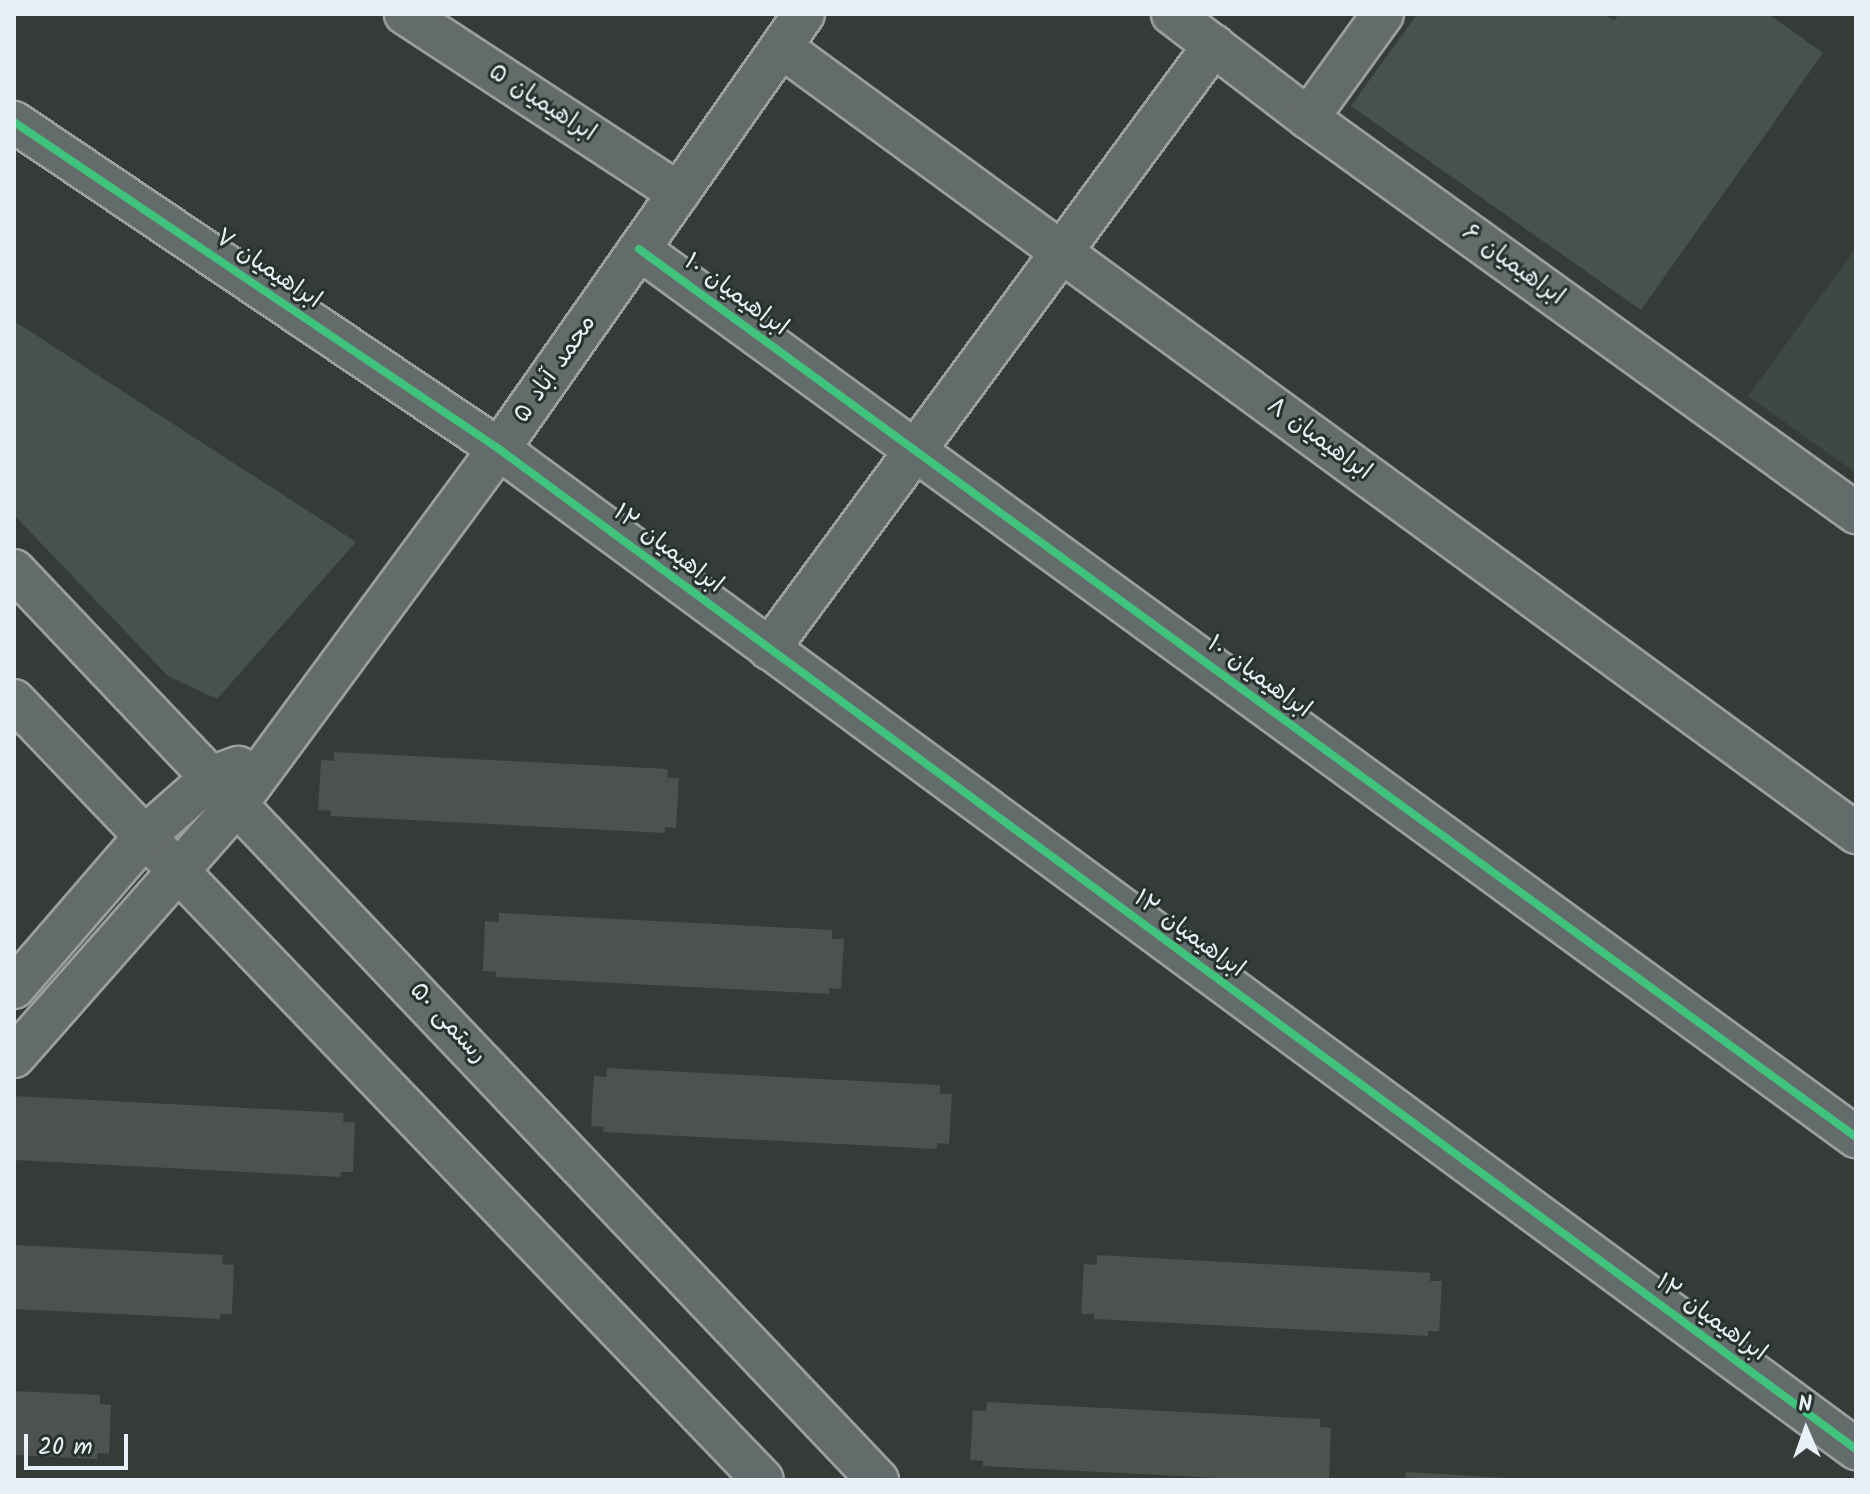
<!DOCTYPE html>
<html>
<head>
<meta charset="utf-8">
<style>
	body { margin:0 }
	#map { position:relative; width:1870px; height:1494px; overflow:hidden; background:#353b38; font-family:Kalam,"Playpen Sans Arabic",sans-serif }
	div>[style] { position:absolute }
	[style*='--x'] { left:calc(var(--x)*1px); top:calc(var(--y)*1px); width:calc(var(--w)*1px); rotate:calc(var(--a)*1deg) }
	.built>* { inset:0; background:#3e4944 }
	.green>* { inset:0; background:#46524e }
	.building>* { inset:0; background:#4d5250 }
	.roads { filter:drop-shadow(2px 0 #9a9f9f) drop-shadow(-2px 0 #9a9f9f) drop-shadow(0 2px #9a9f9f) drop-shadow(0 -2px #9a9f9f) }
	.minor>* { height:40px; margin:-20px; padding:0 20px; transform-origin:20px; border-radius:20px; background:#646b6b }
	.cycleway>* { height:8px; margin:-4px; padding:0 4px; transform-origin:4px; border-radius:4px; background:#40c37c }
	span { translate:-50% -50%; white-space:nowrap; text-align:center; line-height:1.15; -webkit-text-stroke:6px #26332d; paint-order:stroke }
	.street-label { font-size:24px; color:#e8f1f8 }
	.frame { position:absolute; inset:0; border:16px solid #e8f1f8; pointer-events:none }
	.north { position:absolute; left:1766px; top:1390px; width:80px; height:80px; -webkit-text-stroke:6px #26332d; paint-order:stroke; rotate:358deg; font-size:22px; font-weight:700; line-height:32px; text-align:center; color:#e8f1f8 }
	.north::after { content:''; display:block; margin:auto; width:28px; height:36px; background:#e8f1f8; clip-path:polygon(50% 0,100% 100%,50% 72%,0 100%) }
	.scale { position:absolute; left:24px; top:1434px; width:104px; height:36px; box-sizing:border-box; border:4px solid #e8f1f8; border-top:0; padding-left:10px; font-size:24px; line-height:28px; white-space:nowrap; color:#e8f1f8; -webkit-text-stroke:6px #26332d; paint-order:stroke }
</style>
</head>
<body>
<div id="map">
	<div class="built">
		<div style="clip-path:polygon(1856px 248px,1856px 473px,1748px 396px)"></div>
	</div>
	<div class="green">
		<div style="clip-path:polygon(1417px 14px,1604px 14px,1614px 21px,1619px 14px,1768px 14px,1823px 53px,1641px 310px,1351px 106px)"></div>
		<div style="clip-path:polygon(14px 321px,356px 542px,217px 699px,168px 676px,14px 515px)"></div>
	</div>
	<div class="building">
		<div style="clip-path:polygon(334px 752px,668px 769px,667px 778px,679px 778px,676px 828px,665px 827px,665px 833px,331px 816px,331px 811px,318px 810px,321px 760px,334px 761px)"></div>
		<div style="clip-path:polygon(499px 913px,832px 930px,832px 939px,844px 939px,841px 989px,829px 988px,829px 994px,496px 977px,496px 972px,483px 971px,485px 921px,499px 922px)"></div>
		<div style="clip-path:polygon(607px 1068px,940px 1085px,940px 1094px,952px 1094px,949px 1144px,937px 1143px,937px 1149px,603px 1132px,604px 1127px,591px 1126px,594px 1076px,606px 1077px)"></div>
		<div style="clip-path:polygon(14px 1096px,344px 1113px,343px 1122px,355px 1122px,353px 1172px,341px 1172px,340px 1177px,14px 1160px)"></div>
		<div style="clip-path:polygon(14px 1245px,223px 1255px,222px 1264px,234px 1265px,232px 1314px,220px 1314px,220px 1319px,14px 1309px)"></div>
		<div style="clip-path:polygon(1097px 1255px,1430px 1273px,1430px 1281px,1442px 1281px,1439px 1331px,1428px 1331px,1428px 1336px,1094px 1319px,1094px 1314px,1081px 1314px,1084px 1264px,1097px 1265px)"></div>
		<div style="clip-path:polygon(14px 1391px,100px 1395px,100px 1404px,111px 1405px,109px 1454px,97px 1453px,97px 1459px,14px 1455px)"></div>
		<div style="clip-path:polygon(987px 1402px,1320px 1419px,1320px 1427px,1331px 1428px,1329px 1478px,1260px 1480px,983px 1466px,983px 1461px,970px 1460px,973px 1410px,986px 1411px)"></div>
		<div style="clip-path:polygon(1406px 1472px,1507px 1478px,1507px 1480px,1405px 1480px)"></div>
	</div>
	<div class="roads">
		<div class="minor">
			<div style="--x:405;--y:14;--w:327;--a:33.2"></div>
			<div style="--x:1172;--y:14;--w:171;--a:37.4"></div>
			<div style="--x:1308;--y:118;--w:676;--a:35.78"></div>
			<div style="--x:781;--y:47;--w:1332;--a:36.17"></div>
			<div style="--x:1308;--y:118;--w:128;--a:-54.2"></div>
			<div style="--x:14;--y:122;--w:585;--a:33.99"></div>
			<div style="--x:499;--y:449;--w:1686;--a:36.39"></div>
			<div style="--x:639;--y:249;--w:1507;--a:36.12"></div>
			<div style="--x:14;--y:570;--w:1255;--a:46.49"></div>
			<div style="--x:769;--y:649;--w:750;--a:-53.62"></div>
			<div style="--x:14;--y:700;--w:1081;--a:46.16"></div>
			<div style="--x:14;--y:988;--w:201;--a:-49.2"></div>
			<div style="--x:145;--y:836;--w:91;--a:-41.4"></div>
			<div style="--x:213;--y:776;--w:27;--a:-20"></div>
			<div style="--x:14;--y:1057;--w:337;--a:-48.6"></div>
			<div style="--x:237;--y:804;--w:441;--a:-53.6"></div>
			<div style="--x:499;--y:449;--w:531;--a:-54.96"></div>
		</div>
	</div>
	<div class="cycleway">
		<div style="--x:14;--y:122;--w:585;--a:33.99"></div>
		<div style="--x:499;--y:449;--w:1686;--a:36.39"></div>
		<div style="--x:639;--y:249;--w:1507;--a:36.12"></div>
	</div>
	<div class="street-label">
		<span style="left:542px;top:103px;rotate:33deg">ابراهیمیان ۵</span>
		<span style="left:1513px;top:265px;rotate:36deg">ابراهیمیان ۶</span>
		<span style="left:268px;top:269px;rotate:34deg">ابراهیمیان ۷</span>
		<span style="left:736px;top:295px;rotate:36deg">ابراهیمیان ۱۰</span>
		<span style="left:555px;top:369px;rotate:-55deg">محمد آباد ۵</span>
		<span style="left:1319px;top:439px;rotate:36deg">ابراهیمیان ۸</span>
		<span style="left:668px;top:549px;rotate:37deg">ابراهیمیان ۱۲</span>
		<span style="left:1259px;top:677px;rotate:36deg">ابراهیمیان ۱۰</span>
		<span style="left:1189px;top:934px;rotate:36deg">ابراهیمیان ۱۲</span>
		<span style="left:448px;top:1023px;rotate:47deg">رستمی ۵۰</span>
		<span style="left:1711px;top:1318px;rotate:36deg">ابراهیمیان ۱۲</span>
	</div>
	<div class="frame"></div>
	<div class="north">N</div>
	<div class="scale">20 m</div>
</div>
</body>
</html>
